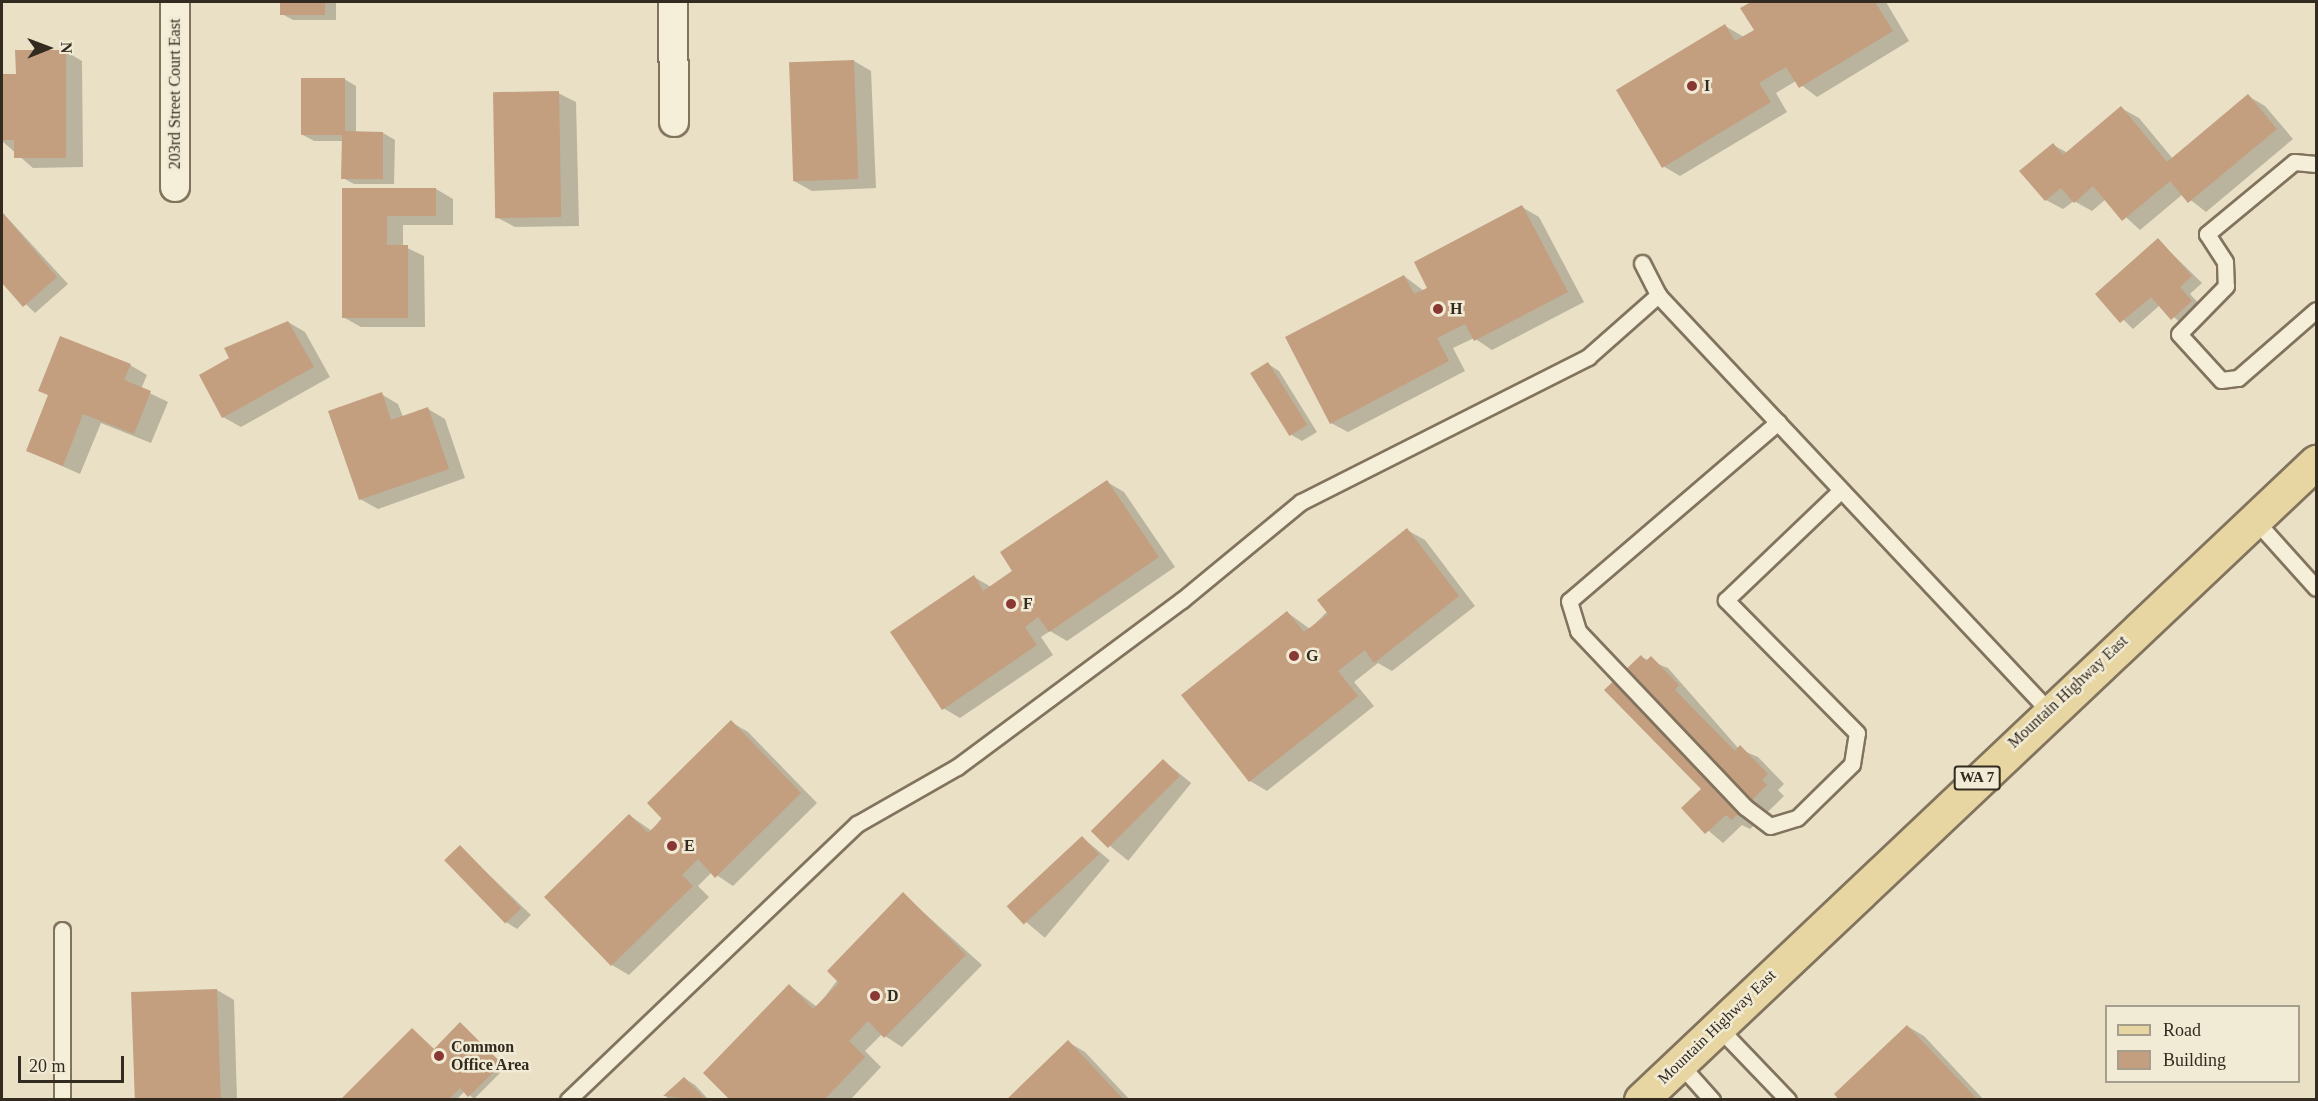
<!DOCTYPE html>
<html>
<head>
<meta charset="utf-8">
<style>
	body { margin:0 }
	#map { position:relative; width:2318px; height:1101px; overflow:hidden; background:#e9e0c6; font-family:"Times New Roman",serif }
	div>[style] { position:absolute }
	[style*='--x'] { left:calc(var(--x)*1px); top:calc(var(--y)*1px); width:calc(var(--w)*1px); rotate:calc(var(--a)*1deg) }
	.shadow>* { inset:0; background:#0003; transform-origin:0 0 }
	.building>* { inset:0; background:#c39f80; transform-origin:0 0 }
	.roads { filter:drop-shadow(2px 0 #82735e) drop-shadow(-2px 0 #82735e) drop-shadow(0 2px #82735e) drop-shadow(0 -2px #82735e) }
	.lane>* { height:15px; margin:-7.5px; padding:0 7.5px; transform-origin:7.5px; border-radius:7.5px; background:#f5eed8 }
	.street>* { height:28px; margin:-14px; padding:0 14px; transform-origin:14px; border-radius:14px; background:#f5eed8 }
	.primary>* { height:33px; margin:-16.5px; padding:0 16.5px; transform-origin:16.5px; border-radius:16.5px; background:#e8d6a2 }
	.dots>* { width:16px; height:16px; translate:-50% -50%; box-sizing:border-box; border:3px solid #f1ead4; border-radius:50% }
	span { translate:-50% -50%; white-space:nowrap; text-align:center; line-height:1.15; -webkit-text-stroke:5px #f1ead4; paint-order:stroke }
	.shield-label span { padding:2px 4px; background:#f1ead4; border:2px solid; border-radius:4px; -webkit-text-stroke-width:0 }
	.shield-label { font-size:15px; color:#342b20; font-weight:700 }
	.poi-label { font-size:16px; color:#342b20; font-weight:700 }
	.left { translate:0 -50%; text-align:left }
	.street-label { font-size:16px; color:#342b20 }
	.frame { position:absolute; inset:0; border:3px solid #342b20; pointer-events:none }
	.legend { position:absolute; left:2105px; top:1005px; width:195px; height:78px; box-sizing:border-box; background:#f1ead4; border:2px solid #a59e8c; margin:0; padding:8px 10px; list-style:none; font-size:18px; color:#342b20 }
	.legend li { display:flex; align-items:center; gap:12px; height:30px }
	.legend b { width:30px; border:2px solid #a59e8c }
	.north { position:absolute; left:18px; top:18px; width:60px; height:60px; -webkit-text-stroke:4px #f1ead4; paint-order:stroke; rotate:89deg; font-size:16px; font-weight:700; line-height:24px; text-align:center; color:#342b20 }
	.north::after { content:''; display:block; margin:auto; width:21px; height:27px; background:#342b20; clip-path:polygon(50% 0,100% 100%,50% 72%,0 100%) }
	.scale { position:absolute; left:18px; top:1056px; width:106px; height:27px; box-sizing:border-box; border:3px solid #342b20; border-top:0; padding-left:8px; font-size:18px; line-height:21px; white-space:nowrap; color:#342b20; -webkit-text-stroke:4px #f1ead4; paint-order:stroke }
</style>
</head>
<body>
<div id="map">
	<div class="shadow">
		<div style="clip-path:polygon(281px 2px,336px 2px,336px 20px,293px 20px,282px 14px)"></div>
		<div style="clip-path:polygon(1753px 2px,1886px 2px,1909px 41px,1817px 97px,1796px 81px,1776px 93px,1787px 112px,1680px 176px,1663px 166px,1725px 26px,1744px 37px,1756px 30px,1742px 8px)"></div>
		<div style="clip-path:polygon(65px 51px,82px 61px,83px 167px,33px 168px,2px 141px,2px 76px,17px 76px)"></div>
		<div style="clip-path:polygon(854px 61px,871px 71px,876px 188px,812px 191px,794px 181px,790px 64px)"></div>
		<div style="clip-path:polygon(344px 79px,356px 86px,356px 133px,383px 133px,395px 140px,394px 184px,354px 184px,343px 178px,343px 141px,314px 141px,303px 135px)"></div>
		<div style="clip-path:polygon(558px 93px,576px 102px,579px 226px,515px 227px,498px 218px)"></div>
		<div style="clip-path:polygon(2248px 96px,2265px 106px,2293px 139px,2206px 212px,2183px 194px,2140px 230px,2106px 199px,2092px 211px,2074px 201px,2063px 209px,2046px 200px,2053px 145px,2068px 153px,2121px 108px,2139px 118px,2173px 159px)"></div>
		<div style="clip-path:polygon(344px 189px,436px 189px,453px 199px,453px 225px,403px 225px,403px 246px,424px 256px,425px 327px,361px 327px,343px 317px)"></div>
		<div style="clip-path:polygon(1522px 207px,1539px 217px,1584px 302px,1492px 350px,1474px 338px,1453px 348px,1465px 371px,1348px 432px,1331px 423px,1404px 276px,1424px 291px)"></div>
		<div style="clip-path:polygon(2px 212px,68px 284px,35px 313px,2px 281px)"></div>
		<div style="clip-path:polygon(2158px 240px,2202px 283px,2190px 294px,2203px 308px,2183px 325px,2160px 305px,2133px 329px,2097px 294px)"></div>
		<div style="clip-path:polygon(288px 322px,305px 332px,330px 377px,241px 427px,223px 417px)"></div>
		<div style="clip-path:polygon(1268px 364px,1279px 371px,1317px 432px,1302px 441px,1290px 434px)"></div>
		<div style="clip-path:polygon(130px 365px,147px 375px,141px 389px,168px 402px,151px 443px,101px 423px,80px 474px,28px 451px,50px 396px,39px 390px)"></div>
		<div style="clip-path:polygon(381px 394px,398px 404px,403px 417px,428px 409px,445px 419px,465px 478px,378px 509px,360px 499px)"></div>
		<div style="clip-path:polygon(1107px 482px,1124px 492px,1175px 567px,1067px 641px,1050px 631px,1041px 637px,1053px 655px,960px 718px,943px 708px,974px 577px,991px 587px,1014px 572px)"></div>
		<div style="clip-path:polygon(1407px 530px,1425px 540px,1475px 606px,1392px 671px,1378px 663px,1354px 682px,1374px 706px,1267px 791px,1250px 781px,1288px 613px,1310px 629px)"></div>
		<div style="clip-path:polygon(1641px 657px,1668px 668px,1739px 749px,1758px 757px,1784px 784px,1778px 790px,1784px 796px,1750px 829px,1742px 825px,1723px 843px,1683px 809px,1703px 789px)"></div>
		<div style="clip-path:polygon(731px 722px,748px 732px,817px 803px,733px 886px,712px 872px,698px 886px,709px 897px,629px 975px,612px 965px,629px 815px,652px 831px)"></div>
		<div style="left:1164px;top:761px;width:35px;height:100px;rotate:39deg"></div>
		<div style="left:1083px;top:838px;width:35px;height:101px;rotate:40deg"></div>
		<div style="clip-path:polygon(460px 847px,531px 915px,517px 929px,506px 922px)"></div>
		<div style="clip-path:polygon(903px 894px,982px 965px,902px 1047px,882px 1034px,865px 1051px,881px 1067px,850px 1100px,733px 1100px,790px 986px,817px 1007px)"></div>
		<div style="clip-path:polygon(217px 990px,234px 1000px,237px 1100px,136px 1100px)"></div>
		<div style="clip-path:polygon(460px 1024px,506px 1067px,474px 1099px,465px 1091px,456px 1100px,343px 1100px,412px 1030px,435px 1050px)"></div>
		<div style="clip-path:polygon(1907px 1026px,1924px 1036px,1984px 1100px,1842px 1100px)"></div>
		<div style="clip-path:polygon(1068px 1042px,1085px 1052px,1130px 1100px,1008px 1100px)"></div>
		<div style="clip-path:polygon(684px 1078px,695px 1085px,709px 1100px,669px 1100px,666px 1096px)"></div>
	</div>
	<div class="building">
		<div style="left:280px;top:2px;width:45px;height:13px"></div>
		<div style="clip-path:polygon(1751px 2px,1875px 2px,1893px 31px,1799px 88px,1786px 67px,1759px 83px,1771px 102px,1662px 168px,1616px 90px,1725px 24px,1735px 41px,1754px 30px,1740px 8px)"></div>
		<div style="clip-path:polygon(15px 50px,66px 50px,66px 158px,14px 158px,14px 140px,2px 140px,2px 74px,16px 74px)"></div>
		<div style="left:854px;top:60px;width:119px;height:65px;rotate:88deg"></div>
		<div style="clip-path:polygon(301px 78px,345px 78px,345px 131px,383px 132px,383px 179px,341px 179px,342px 135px,301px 135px)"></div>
		<div style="left:559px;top:91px;width:126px;height:66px;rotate:89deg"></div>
		<div style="clip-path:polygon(2248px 94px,2277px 129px,2188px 203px,2170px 181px,2122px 221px,2093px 186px,2074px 203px,2061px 188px,2045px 201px,2019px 171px,2053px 143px,2063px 155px,2121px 106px,2167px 162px)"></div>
		<div style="clip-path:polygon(342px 188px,436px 188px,436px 216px,387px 216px,387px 245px,408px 245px,408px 318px,342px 318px)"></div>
		<div style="clip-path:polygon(1522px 205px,1568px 292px,1474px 341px,1465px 324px,1437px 338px,1449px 361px,1330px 424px,1285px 337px,1404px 275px,1414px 294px,1427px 288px,1414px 262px)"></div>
		<div style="clip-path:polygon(2px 212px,57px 277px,23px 307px,2px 283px)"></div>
		<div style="clip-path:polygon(2158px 238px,2192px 276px,2180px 287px,2192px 301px,2171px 320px,2151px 297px,2120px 323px,2095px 294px)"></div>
		<div style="clip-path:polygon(288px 321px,314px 367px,222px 418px,199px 375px,229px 358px,224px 348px)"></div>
		<div style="clip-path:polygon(60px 336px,131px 364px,124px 380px,151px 391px,134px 434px,83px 414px,63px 466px,26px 451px,48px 395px,38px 391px)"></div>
		<div style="left:1268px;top:362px;width:74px;height:21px;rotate:58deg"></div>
		<div style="clip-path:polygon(382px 392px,391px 420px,428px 407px,449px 469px,359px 500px,328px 411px)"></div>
		<div style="clip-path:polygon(1107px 480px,1159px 557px,1049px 632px,1038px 617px,1025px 627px,1037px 645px,942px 710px,890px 632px,974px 575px,983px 591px,1012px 571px,1000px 552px)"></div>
		<div style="clip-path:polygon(1407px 528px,1459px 596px,1374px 663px,1365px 650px,1338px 671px,1358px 696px,1249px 782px,1181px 695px,1287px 611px,1304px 632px,1328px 614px,1317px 600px)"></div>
		<div style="clip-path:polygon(1641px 655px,1646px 661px,1651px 656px,1679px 685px,1675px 690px,1735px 751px,1740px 745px,1768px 774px,1762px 780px,1767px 785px,1732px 820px,1726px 815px,1705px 834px,1681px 808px,1701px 789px,1604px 690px)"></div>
		<div style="clip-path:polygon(731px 720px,801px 793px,715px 878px,698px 859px,682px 875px,693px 886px,611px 966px,544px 897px,629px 814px,648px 833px,662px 819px,647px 803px)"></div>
		<div style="left:1163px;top:759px;width:24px;height:102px;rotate:45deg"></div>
		<div style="left:1082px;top:836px;width:25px;height:103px;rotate:47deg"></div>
		<div style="left:460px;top:845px;width:88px;height:22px;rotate:46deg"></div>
		<div style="clip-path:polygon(903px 892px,966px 955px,884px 1038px,868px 1021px,849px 1041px,865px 1057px,824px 1100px,730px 1100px,703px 1073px,789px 984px,813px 1009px,839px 983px,827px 971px)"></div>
		<div style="left:217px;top:989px;width:111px;height:86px;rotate:88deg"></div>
		<div style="clip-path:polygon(460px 1022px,502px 1064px,468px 1097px,460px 1088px,448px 1100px,340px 1100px,412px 1028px,434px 1049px)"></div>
		<div style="clip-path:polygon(1907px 1025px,1978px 1100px,1839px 1100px,1834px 1094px)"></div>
		<div style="clip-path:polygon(1068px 1040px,1124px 1100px,1006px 1100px)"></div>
		<div style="clip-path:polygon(684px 1077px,706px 1100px,663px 1096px)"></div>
	</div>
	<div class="roads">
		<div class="lane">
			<div style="--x:2316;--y:164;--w:22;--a:-175"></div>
			<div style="--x:2294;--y:162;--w:113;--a:140.4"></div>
			<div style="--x:2207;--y:234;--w:33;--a:57"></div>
			<div style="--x:2225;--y:262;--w:24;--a:88"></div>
			<div style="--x:2226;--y:286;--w:67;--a:134.4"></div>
			<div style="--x:2179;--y:334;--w:62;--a:47.6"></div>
			<div style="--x:2221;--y:380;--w:17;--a:-7"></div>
			<div style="--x:2238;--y:378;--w:103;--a:-41.1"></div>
			<div style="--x:1642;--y:263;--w:36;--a:63"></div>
			<div style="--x:1658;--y:295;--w:569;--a:46.78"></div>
			<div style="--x:1778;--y:422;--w:275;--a:139.4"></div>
			<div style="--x:1569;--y:601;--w:31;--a:73"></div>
			<div style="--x:1578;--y:631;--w:243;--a:46.5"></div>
			<div style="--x:1745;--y:807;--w:31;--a:37"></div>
			<div style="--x:1770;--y:826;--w:28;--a:-17"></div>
			<div style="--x:1797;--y:818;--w:77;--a:-44.5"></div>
			<div style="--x:1852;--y:764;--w:31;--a:-81"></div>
			<div style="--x:1857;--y:733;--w:187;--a:-134.6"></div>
			<div style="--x:1726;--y:600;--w:159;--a:-43.7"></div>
			<div style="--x:2255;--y:520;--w:91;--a:48.1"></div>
			<div style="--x:1718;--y:1027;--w:101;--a:46.2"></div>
			<div style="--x:1679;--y:1063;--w:50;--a:48.3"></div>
			<div style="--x:62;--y:1100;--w:170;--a:-90"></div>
			<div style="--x:568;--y:1100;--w:400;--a:-43.7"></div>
			<div style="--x:857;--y:824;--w:115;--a:-29.7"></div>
			<div style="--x:957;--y:767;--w:280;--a:-36.6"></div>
			<div style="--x:1182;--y:600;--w:154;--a:-39.5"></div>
			<div style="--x:1301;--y:502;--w:322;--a:-26.8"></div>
			<div style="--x:1588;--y:357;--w:94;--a:-41.5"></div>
		</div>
		<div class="street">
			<div style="--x:175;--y:2;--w:185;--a:90"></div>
			<div style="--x:673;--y:2;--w:120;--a:89.5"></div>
		</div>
		<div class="primary">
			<div style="--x:1641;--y:1100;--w:929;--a:-43.39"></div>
		</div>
	</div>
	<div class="dots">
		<div style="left:1692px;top:86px;background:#8a3834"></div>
		<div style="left:1438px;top:309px;background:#8a3834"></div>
		<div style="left:1011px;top:604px;background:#8a3834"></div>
		<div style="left:1294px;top:656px;background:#8a3834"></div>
		<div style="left:672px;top:846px;background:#8a3834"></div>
		<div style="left:875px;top:996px;background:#8a3834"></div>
		<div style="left:439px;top:1056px;background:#8a3834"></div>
	</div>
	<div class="shield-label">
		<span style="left:1977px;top:778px">WA 7</span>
	</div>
	<div class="poi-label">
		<span class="left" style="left:1704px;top:86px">I</span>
		<span class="left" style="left:1450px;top:309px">H</span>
		<span class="left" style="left:1023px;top:604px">F</span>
		<span class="left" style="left:1306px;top:656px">G</span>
		<span class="left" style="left:684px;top:846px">E</span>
		<span class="left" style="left:887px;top:996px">D</span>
		<span class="left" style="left:451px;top:1056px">Common<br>Office Area</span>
	</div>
	<div class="street-label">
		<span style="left:175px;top:94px;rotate:-90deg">203rd Street Court East</span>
		<span style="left:2068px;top:692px;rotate:-43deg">Mountain Highway East</span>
		<span style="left:1717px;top:1027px;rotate:-44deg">Mountain Highway East</span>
	</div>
	<div class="frame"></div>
	<ul class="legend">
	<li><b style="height:8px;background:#e8d6a2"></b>Road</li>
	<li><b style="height:16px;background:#c39f80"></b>Building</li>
	</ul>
	<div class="north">N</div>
	<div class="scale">20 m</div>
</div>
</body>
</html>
